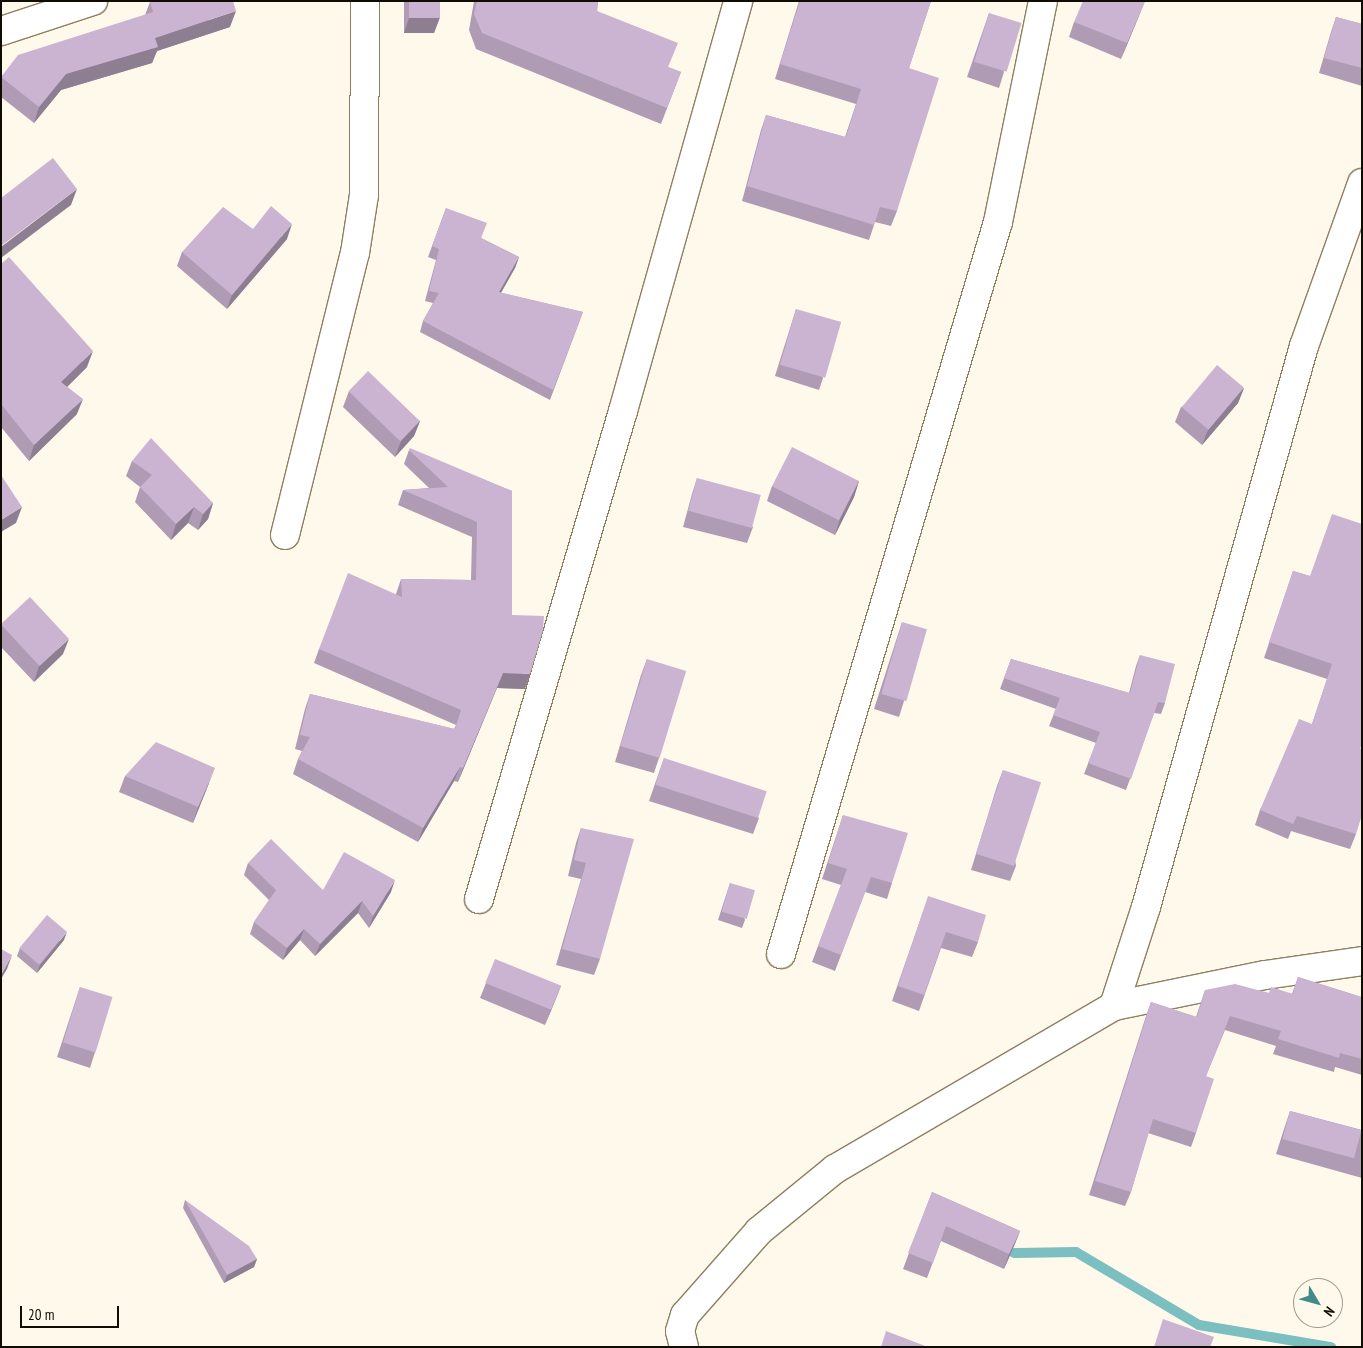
<!DOCTYPE html>
<html>
<head>
<meta charset="utf-8">
<style>
	body { margin:0 }
	#map { position:relative; width:1363px; height:1348px; overflow:hidden; background:#fff9ec; font-family:"PT Sans Narrow",sans-serif }
	div>[style] { position:absolute }
	[style*='--x'] { left:calc(var(--x)*1px); top:calc(var(--y)*1px); width:calc(var(--w)*1px); rotate:calc(var(--a)*1deg) }
	.stream>* { height:10px; margin:-5px; padding:0 5px; transform-origin:5px; border-radius:5px; background:#7cbfc1 }
	.roads { filter:drop-shadow(1px 0 #8d7f60) drop-shadow(-1px 0 #8d7f60) drop-shadow(0 1px #8d7f60) drop-shadow(0 -1px #8d7f60) }
	.minor>* { height:28px; margin:-14px; padding:0 14px; transform-origin:14px; border-radius:14px; background:#fff }
	.wall>* { inset:0; background:#af9bb4 }
	.shaded-wall>* { inset:0; background:#8e7e92 }
	.building>* { inset:0; background:#cbb4d1; transform-origin:0 0 }
	span { translate:-50% -50%; white-space:nowrap; text-align:center; line-height:1.15; -webkit-text-stroke:4px #fff9ec; paint-order:stroke }
	.frame { position:absolute; inset:0; border:2px solid #110c03; pointer-events:none }
	.north { position:absolute; left:1293px; top:1278px; width:50px; height:50px; box-sizing:border-box; background:#fff9ec; border:1px solid #a09a8f; border-radius:50%; rotate:127deg; font-size:14px; font-weight:700; line-height:20px; text-align:center; color:#110c03 }
	.north::after { content:''; display:block; margin:auto; width:18px; height:22px; background:#438b88; clip-path:polygon(50% 0,100% 100%,50% 72%,0 100%) }
	.scale { position:absolute; left:20px; top:1306px; width:99px; height:22px; box-sizing:border-box; border:2px solid #110c03; border-top:0; padding-left:6px; font-size:15px; line-height:18px; white-space:nowrap; color:#110c03; -webkit-text-stroke:4px #fff9ec; paint-order:stroke }
</style>
</head>
<body>
<div id="map">
	<div class="stream">
		<div style="--x:1014;--y:1253;--w:62;--a:-0.9"></div>
		<div style="--x:1076;--y:1252;--w:143;--a:30.7"></div>
		<div style="--x:1199;--y:1325;--w:134;--a:9.5"></div>
	</div>
	<div class="roads">
		<div class="minor">
			<div style="--x:1;--y:31;--w:97;--a:-18.1"></div>
			<div style="--x:285;--y:535;--w:291;--a:-76.1"></div>
			<div style="--x:355;--y:253;--w:59;--a:-81.2"></div>
			<div style="--x:364;--y:195;--w:194;--a:-89.7"></div>
			<div style="--x:479;--y:899;--w:509;--a:-73.56"></div>
			<div style="--x:623;--y:411;--w:426;--a:-74.3"></div>
			<div style="--x:781;--y:954;--w:763;--a:-73.49"></div>
			<div style="--x:998;--y:222;--w:226;--a:-78.5"></div>
			<div style="--x:1114;--y:1006;--w:104;--a:-72.1"></div>
			<div style="--x:1146;--y:907;--w:583;--a:-74.27"></div>
			<div style="--x:1304;--y:346;--w:173;--a:-70.4"></div>
			<div style="--x:684;--y:1347;--w:16;--a:-104"></div>
			<div style="--x:680;--y:1331;--w:17;--a:-73"></div>
			<div style="--x:685;--y:1315;--w:112;--a:-48.6"></div>
			<div style="--x:759;--y:1231;--w:98;--a:-39.2"></div>
			<div style="--x:835;--y:1169;--w:323;--a:-30.3"></div>
			<div style="--x:1114;--y:1006;--w:154;--a:-11.6"></div>
			<div style="--x:1265;--y:975;--w:98;--a:-8.2"></div>
		</div>
	</div>
	<div class="wall">
		<div style="clip-path:polygon(404px 1px,440px 1px,440px 17px,434px 33px,404px 33px)"></div>
		<div style="clip-path:polygon(474px 1px,598px 1px,597px 11px,668px 67px,681px 72px,661px 124px,476px 49px,469px 30px)"></div>
		<div style="clip-path:polygon(799px 1px,931px 1px,909px 68px,897px 211px,891px 226px,875px 222px,869px 240px,742px 201px,761px 130px,766px 115px,845px 137px,856px 104px,775px 79px)"></div>
		<div style="clip-path:polygon(1145px 1px,1121px 59px,1069px 37px,1074px 22px)"></div>
		<div style="clip-path:polygon(150px 2px,230px 27px,157px 51px,152px 63px,61px 90px,34px 123px,1px 97px,1px 76px,145px 15px)"></div>
		<div style="clip-path:polygon(989px 13px,1004px 72px,999px 88px,967px 77px)"></div>
		<div style="clip-path:polygon(1336px 17px,1362px 24px,1362px 86px,1319px 73px,1331px 32px)"></div>
		<div style="clip-path:polygon(446px 208px,481px 238px,519px 257px,515px 268px,501px 293px,583px 312px,550px 400px,420px 332px,423px 321px,433px 303px,425px 301px,436px 260px,428px 257px)"></div>
		<div style="clip-path:polygon(253px 229px,287px 239px,227px 309px,177px 266px,182px 252px)"></div>
		<div style="clip-path:polygon(1px 264px,87px 367px,67px 387px,77px 414px,29px 461px,1px 427px)"></div>
		<div style="clip-path:polygon(796px 309px,823px 378px,819px 390px,775px 376px)"></div>
		<div style="clip-path:polygon(1244px 388px,1238px 403px,1202px 445px,1175px 422px,1181px 407px)"></div>
		<div style="clip-path:polygon(349px 391px,420px 421px,414px 436px,395px 457px,343px 407px)"></div>
		<div style="clip-path:polygon(409px 450px,512px 491px,512px 615px,525px 689px,497px 688px,458px 782px,454px 781px,418px 842px,293px 774px,298px 759px,302px 751px,295px 749px,305px 709px,310px 694px,454px 729px,456px 725px,314px 663px,319px 649px,396px 594px,401px 579px,471px 580px,472px 537px,398px 505px,403px 490px,429px 488px,404px 464px)"></div>
		<div style="clip-path:polygon(132px 461px,213px 503px,208px 519px,198px 530px,188px 523px,171px 540px,135px 502px,140px 487px,126px 476px)"></div>
		<div style="clip-path:polygon(697px 478px,753px 527px,747px 543px,683px 527px,692px 494px)"></div>
		<div style="clip-path:polygon(859px 481px,854px 497px,835px 535px,767px 501px,772px 486px)"></div>
		<div style="clip-path:polygon(1293px 571px,1310px 576px,1360px 749px,1356px 834px,1350px 849px,1291px 831px,1288px 839px,1255px 825px,1260px 810px,1312px 724px,1327px 679px,1264px 658px)"></div>
		<div style="clip-path:polygon(902px 622px,904px 701px,899px 717px,874px 709px)"></div>
		<div style="clip-path:polygon(1px 625px,63px 654px,34px 682px,1px 647px)"></div>
		<div style="clip-path:polygon(1140px 655px,1165px 703px,1161px 714px,1154px 713px,1126px 790px,1084px 774px,1096px 743px,1049px 726px,1056px 709px,1000px 689px,1011px 659px,1129px 693px,1136px 666px)"></div>
		<div style="clip-path:polygon(647px 659px,659px 758px,654px 773px,615px 762px,641px 675px)"></div>
		<div style="clip-path:polygon(664px 758px,759px 818px,753px 834px,649px 801px)"></div>
		<div style="clip-path:polygon(1003px 770px,1016px 866px,1010px 881px,971px 870px,997px 786px)"></div>
		<div style="clip-path:polygon(125px 776px,209px 783px,193px 823px,119px 792px)"></div>
		<div style="clip-path:polygon(843px 815px,892px 883px,887px 899px,865px 892px,835px 971px,812px 962px,841px 885px,822px 879px)"></div>
		<div style="clip-path:polygon(581px 828px,600px 959px,594px 975px,556px 965px,581px 879px,568px 876px,576px 843px)"></div>
		<div style="clip-path:polygon(248px 863px,323px 890px,391px 892px,369px 928px,358px 913px,315px 956px,300px 940px,283px 960px,250px 934px,254px 922px,269px 900px,244px 875px)"></div>
		<div style="clip-path:polygon(730px 883px,745px 920px,742px 928px,718px 920px)"></div>
		<div style="clip-path:polygon(923px 912px,978px 942px,972px 957px,941px 948px,919px 1011px,892px 1001px)"></div>
		<div style="clip-path:polygon(64px 940px,37px 973px,17px 956px,20px 948px)"></div>
		<div style="clip-path:polygon(1298px 977px,1361px 997px,1362px 996px,1362px 1075px,1335px 1067px,1334px 1072px,1273px 1054px,1276px 1046px,1225px 1030px,1206px 1076px,1196px 1133px,1191px 1147px,1148px 1133px,1131px 1192px,1125px 1206px,1089px 1195px,1146px 1016px,1151px 1002px,1196px 1017px,1205px 990px,1292px 994px)"></div>
		<div style="clip-path:polygon(486px 983px,561px 986px,545px 1025px,480px 998px)"></div>
		<div style="clip-path:polygon(80px 987px,95px 1052px,90px 1068px,57px 1057px)"></div>
		<div style="clip-path:polygon(1290px 1111px,1362px 1130px,1362px 1178px,1276px 1154px,1285px 1126px)"></div>
		<div style="clip-path:polygon(932px 1192px,1020px 1231px,1014px 1246px,1004px 1269px,941px 1241px,927px 1278px,903px 1269px)"></div>
		<div style="clip-path:polygon(185px 1200px,257px 1259px,254px 1267px,224px 1283px,183px 1208px)"></div>
	</div>
	<div class="shaded-wall">
		<div style="clip-path:polygon(1145px 1px,1141px 11px,1121px 59px,1127px 43px)"></div>
		<div style="clip-path:polygon(236px 11px,230px 27px,157px 51px,152px 63px,61px 90px,34px 123px,39px 107px,66px 74px,155px 38px)"></div>
		<div style="clip-path:polygon(440px 17px,434px 33px,404px 33px,409px 18px)"></div>
		<div style="clip-path:polygon(77px 189px,71px 205px,1px 258px,1px 247px)"></div>
		<div style="clip-path:polygon(292px 224px,287px 239px,227px 309px,232px 295px)"></div>
		<div style="clip-path:polygon(519px 257px,515px 268px,495px 303px,499px 292px)"></div>
		<div style="clip-path:polygon(93px 351px,87px 367px,56px 398px,61px 382px)"></div>
		<div style="clip-path:polygon(1244px 388px,1238px 403px,1202px 445px,1208px 430px)"></div>
		<div style="clip-path:polygon(83px 399px,77px 414px,29px 461px,34px 445px)"></div>
		<div style="clip-path:polygon(420px 421px,414px 436px,395px 457px,401px 441px)"></div>
		<div style="clip-path:polygon(859px 481px,854px 497px,835px 535px,840px 519px)"></div>
		<div style="clip-path:polygon(213px 503px,208px 519px,198px 530px,203px 514px)"></div>
		<div style="clip-path:polygon(22px 507px,16px 523px,1px 532px,1px 520px)"></div>
		<div style="clip-path:polygon(194px 507px,188px 523px,171px 540px,176px 524px)"></div>
		<div style="clip-path:polygon(69px 639px,63px 654px,34px 682px,39px 666px)"></div>
		<div style="clip-path:polygon(503px 673px,530px 674px,525px 689px,497px 688px,458px 782px,463px 768px)"></div>
		<div style="clip-path:polygon(460px 767px,454px 781px,418px 842px,423px 828px)"></div>
		<div style="clip-path:polygon(215px 768px,193px 823px,198px 807px)"></div>
		<div style="clip-path:polygon(395px 880px,391px 892px,369px 928px,373px 916px)"></div>
		<div style="clip-path:polygon(362px 901px,358px 913px,315px 956px,320px 944px)"></div>
		<div style="clip-path:polygon(304px 929px,300px 940px,283px 960px,287px 948px)"></div>
		<div style="clip-path:polygon(67px 932px,64px 940px,37px 973px,40px 965px)"></div>
		<div style="clip-path:polygon(12px 955px,7px 969px,1px 979px,1px 975px)"></div>
		<div style="clip-path:polygon(561px 986px,555px 1001px,545px 1025px,551px 1009px)"></div>
		<div style="clip-path:polygon(1020px 1231px,1014px 1246px,1004px 1269px,1009px 1254px)"></div>
		<div style="clip-path:polygon(257px 1259px,254px 1267px,224px 1283px,227px 1275px)"></div>
	</div>
	<div class="building">
		<div style="clip-path:polygon(151px 1px,233px 1px,236px 11px,155px 38px,158px 47px,66px 74px,39px 107px,1px 77px,18px 55px,153px 12px,150px 2px)"></div>
		<div style="left:409px;top:1px;width:31px;height:17px"></div>
		<div style="clip-path:polygon(477px 1px,598px 1px,597px 11px,678px 43px,668px 67px,681px 72px,667px 108px,482px 33px,474px 14px)"></div>
		<div style="clip-path:polygon(800px 1px,931px 1px,909px 68px,939px 78px,897px 211px,880px 207px,874px 225px,747px 186px,766px 115px,846px 137px,861px 89px,780px 64px)"></div>
		<div style="clip-path:polygon(1083px 1px,1145px 1px,1127px 43px,1074px 22px)"></div>
		<div style="left:989px;top:13px;width:34px;height:51px;rotate:17deg"></div>
		<div style="clip-path:polygon(1336px 17px,1362px 24px,1362px 68px,1324px 58px)"></div>
		<div style="clip-path:polygon(53px 158px,77px 189px,1px 246px,1px 198px)"></div>
		<div style="clip-path:polygon(271px 206px,292px 224px,232px 295px,182px 252px,223px 207px,253px 229px)"></div>
		<div style="clip-path:polygon(446px 208px,487px 223px,481px 238px,519px 257px,499px 292px,583px 312px,553px 390px,423px 321px,439px 293px,429px 291px,439px 249px,432px 246px)"></div>
		<div style="clip-path:polygon(9px 257px,93px 351px,61px 382px,83px 399px,34px 445px,1px 404px,1px 264px)"></div>
		<div style="left:796px;top:309px;width:47px;height:58px;rotate:16deg"></div>
		<div style="left:1217px;top:365px;width:35px;height:55px;rotate:40deg"></div>
		<div style="left:368px;top:371px;width:72px;height:28px;rotate:44deg"></div>
		<div style="clip-path:polygon(151px 438px,213px 503px,203px 514px,194px 507px,176px 524px,140px 487px,152px 475px,132px 461px)"></div>
		<div style="left:792px;top:447px;width:75px;height:44px;rotate:27deg"></div>
		<div style="clip-path:polygon(410px 448px,512px 491px,512px 615px,544px 616px,543px 630px,530px 674px,503px 673px,463px 768px,460px 767px,423px 828px,298px 759px,310px 737px,300px 735px,310px 694px,455px 729px,461px 710px,319px 649px,348px 573px,402px 597px,401px 579px,476px 580px,477px 522px,403px 490px,448px 487px,409px 450px)"></div>
		<div style="clip-path:polygon(1px 475px,22px 507px,1px 520px)"></div>
		<div style="left:697px;top:478px;width:66px;height:34px;rotate:15deg"></div>
		<div style="clip-path:polygon(1332px 514px,1362px 524px,1362px 744px,1360px 749px,1362px 749px,1362px 815px,1356px 834px,1297px 816px,1293px 824px,1260px 810px,1299px 719px,1312px 724px,1332px 664px,1269px 642px,1293px 571px,1310px 576px)"></div>
		<div style="left:30px;top:597px;width:57px;height:40px;rotate:47deg"></div>
		<div style="left:902px;top:622px;width:26px;height:75px;rotate:16deg"></div>
		<div style="clip-path:polygon(1140px 655px,1175px 664px,1165px 703px,1158px 702px,1131px 779px,1088px 763px,1100px 732px,1053px 715px,1060px 698px,1004px 678px,1011px 659px,1130px 693px)"></div>
		<div style="left:647px;top:659px;width:41px;height:91px;rotate:17deg"></div>
		<div style="clip-path:polygon(156px 742px,215px 768px,198px 807px,125px 776px)"></div>
		<div style="left:664px;top:758px;width:108px;height:28px;rotate:18deg"></div>
		<div style="left:1003px;top:770px;width:40px;height:88px;rotate:18deg"></div>
		<div style="clip-path:polygon(843px 815px,908px 833px,892px 883px,871px 877px,841px 955px,818px 946px,847px 869px,828px 863px)"></div>
		<div style="clip-path:polygon(581px 828px,634px 839px,600px 959px,562px 949px,586px 863px,574px 860px)"></div>
		<div style="clip-path:polygon(271px 839px,323px 890px,344px 852px,395px 880px,373px 916px,362px 901px,320px 944px,304px 929px,287px 948px,254px 922px,276px 890px,248px 863px)"></div>
		<div style="left:730px;top:883px;width:26px;height:30px;rotate:16deg"></div>
		<div style="clip-path:polygon(928px 896px,986px 915px,978px 942px,946px 932px,924px 995px,898px 986px)"></div>
		<div style="left:47px;top:915px;width:26px;height:43px;rotate:40deg"></div>
		<div style="clip-path:polygon(1px 949px,12px 955px,1px 975px)"></div>
		<div style="left:495px;top:959px;width:71px;height:26px;rotate:22deg"></div>
		<div style="clip-path:polygon(1298px 977px,1362px 997px,1362px 1059px,1340px 1053px,1339px 1058px,1278px 1039px,1281px 1031px,1230px 1016px,1206px 1076px,1214px 1079px,1196px 1133px,1153px 1119px,1131px 1192px,1095px 1181px,1151px 1002px,1197px 1017px,1205px 990px,1235px 984px,1269px 993px,1271px 987px,1293px 994px)"></div>
		<div style="left:80px;top:987px;width:34px;height:58px;rotate:17deg"></div>
		<div style="left:1290px;top:1111px;width:74px;height:29px;rotate:15deg"></div>
		<div style="clip-path:polygon(932px 1192px,1020px 1231px,1009px 1254px,946px 1226px,933px 1263px,908px 1253px)"></div>
		<div style="clip-path:polygon(185px 1200px,249px 1246px,257px 1259px,227px 1275px)"></div>
		<div style="clip-path:polygon(1163px 1319px,1214px 1337px,1210px 1347px,1154px 1347px)"></div>
		<div style="clip-path:polygon(886px 1331px,928px 1347px,881px 1347px)"></div>
	</div>
	<div class="frame"></div>
	<div class="north">N</div>
	<div class="scale">20 m</div>
</div>
</body>
</html>
